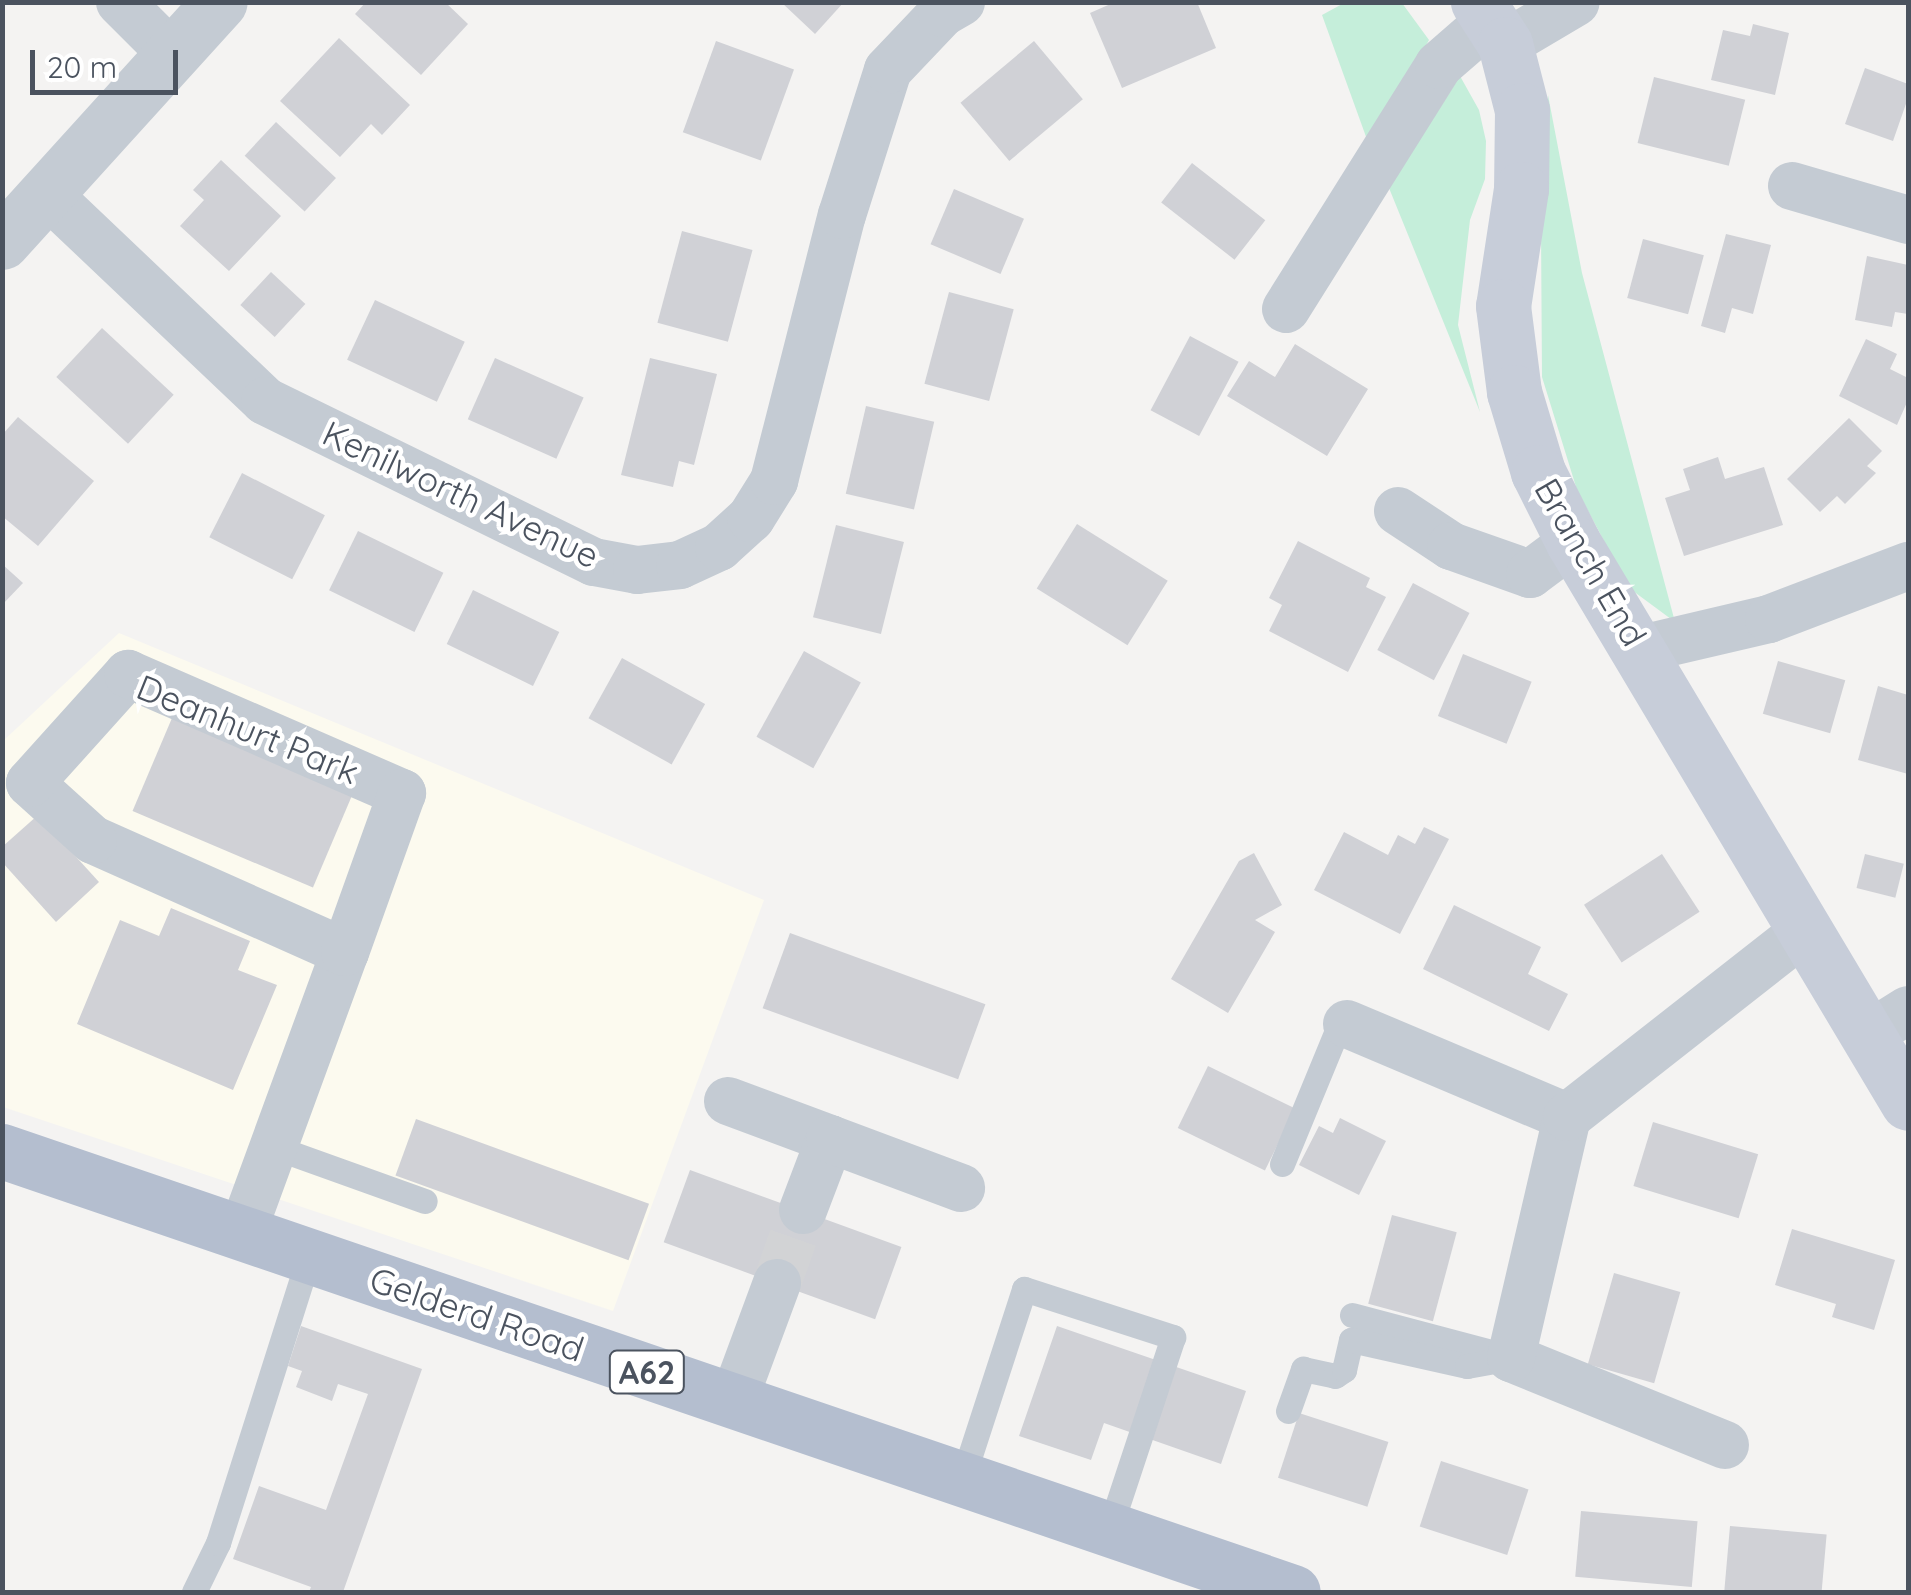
<!DOCTYPE html>
<html>
<head>
<meta charset="utf-8">
<style>
	body { margin:0 }
	#map { position:relative; width:1911px; height:1595px; overflow:hidden; background:#f4f3f2; font-family:Quicksand,sans-serif }
	div>[style] { position:absolute }
	[style*='--x'] { left:calc(var(--x)*1px); top:calc(var(--y)*1px); width:calc(var(--w)*1px); rotate:calc(var(--a)*1deg) }
	.commercial>* { inset:0; background:#fcfaef }
	.green>* { inset:0; background:#c5eeda }
	.building>* { inset:0; background:#d0d1d6; transform-origin:0 0 }
	.minor-tunnel>* { height:48px; margin-top:-24px; transform-origin:0; background:repeating-linear-gradient(90deg,#d2d3d5 0 48px,transparent 0 72px) }
	.service>* { height:25px; margin:-12.5px; padding:0 12.5px; transform-origin:12.5px; border-radius:12.5px; background:#c4cbd3 }
	.minor>* { height:48px; margin:-24px; padding:0 24px; transform-origin:24px; border-radius:24px; background:#c4cbd3 }
	.tertiary>* { height:55px; margin:-27.5px; padding:0 27.5px; transform-origin:27.5px; border-radius:27.5px; background:#c4cbd3 }
	.secondary>* { height:55px; margin:-27.5px; padding:0 27.5px; transform-origin:27.5px; border-radius:27.5px; background:#c7cdd9 }
	.primary>* { height:55px; margin:-27.5px; padding:0 27.5px; transform-origin:27.5px; border-radius:27.5px; background:#b4becf }
	span { translate:-50% -50%; white-space:nowrap; text-align:center; line-height:1.15; -webkit-text-stroke:9px #fff; paint-order:stroke }
	.shield-label span { padding:2px 8px; background:#fff; border:2px solid; border-radius:8px; -webkit-text-stroke-width:0 }
	.shield-label { font-size:32px; color:#4b535f; font-weight:700 }
	.street-label { font-size:35px; color:#4b535f }
	.frame { position:absolute; inset:0; border:5px solid #4b535f; pointer-events:none }
	.scale { position:absolute; left:30px; top:50px; width:148px; height:45px; box-sizing:border-box; border:5px solid #4b535f; border-top:0; padding-left:12px; font-size:30px; line-height:35px; white-space:nowrap; color:#4b535f; -webkit-text-stroke:8px #fff; paint-order:stroke }
</style>
</head>
<body>
<div id="map">
	<div class="commercial">
		<div style="clip-path:polygon(119px 633px,764px 900px,613px 1311px,3px 1107px,3px 741px)"></div>
	</div>
	<div class="green">
		<div style="clip-path:polygon(1344px 3px,1402px 3px,1429px 40px,1369px 145px,1322px 15px)"></div>
		<div style="clip-path:polygon(1460px 76px,1479px 110px,1486px 141px,1485px 179px,1470px 220px,1458px 325px,1480px 412px,1389px 188px)"></div>
		<div style="clip-path:polygon(1548px 95px,1582px 273px,1675px 622px,1629px 588px,1577px 490px,1542px 377px,1541px 230px)"></div>
	</div>
	<div class="building">
		<div style="clip-path:polygon(366px 2px,445px 2px,468px 24px,421px 75px,355px 14px)"></div>
		<div style="clip-path:polygon(781px 2px,844px 2px,815px 34px)"></div>
		<div style="clip-path:polygon(1115px 2px,1197px 2px,1216px 48px,1122px 88px,1090px 13px)"></div>
		<div style="clip-path:polygon(1753px 24px,1789px 33px,1775px 95px,1711px 80px,1723px 30px,1750px 36px)"></div>
		<div style="clip-path:polygon(339px 38px,410px 105px,382px 135px,371px 124px,340px 157px,280px 101px)"></div>
		<div style="left:716px;top:41px;width:83px;height:97px;rotate:20deg"></div>
		<div style="left:1034px;top:41px;width:76px;height:96px;rotate:50deg"></div>
		<div style="clip-path:polygon(1865px 68px,1908px 84px,1908px 98px,1893px 141px,1845px 124px)"></div>
		<div style="left:1654px;top:77px;width:94px;height:68px;rotate:14deg"></div>
		<div style="left:276px;top:122px;width:82px;height:46px;rotate:43deg"></div>
		<div style="clip-path:polygon(221px 160px,281px 216px,229px 271px,180px 226px,204px 200px,193px 190px)"></div>
		<div style="left:1192px;top:163px;width:93px;height:50px;rotate:38deg"></div>
		<div style="left:954px;top:189px;width:76px;height:60px;rotate:23deg"></div>
		<div style="left:682px;top:231px;width:73px;height:95px;rotate:15deg"></div>
		<div style="clip-path:polygon(1726px 234px,1771px 245px,1753px 314px,1732px 308px,1725px 333px,1701px 326px)"></div>
		<div style="left:1643px;top:239px;width:63px;height:61px;rotate:15deg"></div>
		<div style="clip-path:polygon(1867px 256px,1908px 265px,1908px 314px,1895px 312px,1892px 327px,1855px 320px)"></div>
		<div style="left:271px;top:272px;width:47px;height:45px;rotate:43deg"></div>
		<div style="left:949px;top:292px;width:67px;height:95px;rotate:15deg"></div>
		<div style="left:375px;top:300px;width:99px;height:66px;rotate:25deg"></div>
		<div style="left:102px;top:328px;width:98px;height:67px;rotate:43deg"></div>
		<div style="left:1190px;top:336px;width:55px;height:84px;rotate:28deg"></div>
		<div style="clip-path:polygon(1866px 339px,1897px 354px,1890px 369px,1908px 378px,1908px 400px,1897px 425px,1839px 396px)"></div>
		<div style="clip-path:polygon(1295px 344px,1368px 389px,1327px 456px,1227px 396px,1249px 361px,1275px 377px)"></div>
		<div style="left:495px;top:358px;width:97px;height:67px;rotate:24deg"></div>
		<div style="clip-path:polygon(650px 358px,717px 374px,694px 465px,679px 461px,673px 487px,621px 475px)"></div>
		<div style="left:866px;top:406px;width:70px;height:90px;rotate:13deg"></div>
		<div style="clip-path:polygon(18px 417px,94px 481px,38px 546px,2px 516px,2px 435px)"></div>
		<div style="clip-path:polygon(1849px 418px,1882px 451px,1867px 466px,1876px 473px,1845px 504px,1837px 496px,1820px 512px,1787px 479px)"></div>
		<div style="clip-path:polygon(1718px 457px,1725px 479px,1764px 467px,1783px 525px,1684px 556px,1665px 498px,1690px 490px,1683px 469px)"></div>
		<div style="left:242px;top:473px;width:93px;height:72px;rotate:27deg"></div>
		<div style="left:1077px;top:524px;width:107px;height:76px;rotate:32deg"></div>
		<div style="left:836px;top:525px;width:70px;height:95px;rotate:14deg"></div>
		<div style="left:358px;top:531px;width:95px;height:66px;rotate:26deg"></div>
		<div style="clip-path:polygon(1298px 541px,1370px 578px,1366px 587px,1386px 597px,1348px 672px,1269px 631px,1282px 605px,1269px 598px)"></div>
		<div style="clip-path:polygon(2px 564px,23px 583px,2px 605px)"></div>
		<div style="left:1413px;top:583px;width:64px;height:76px;rotate:28deg"></div>
		<div style="left:473px;top:590px;width:96px;height:60px;rotate:26deg"></div>
		<div style="left:804px;top:651px;width:65px;height:98px;rotate:29deg"></div>
		<div style="left:1463px;top:654px;width:74px;height:67px;rotate:22deg"></div>
		<div style="left:622px;top:658px;width:95px;height:69px;rotate:29deg"></div>
		<div style="left:1778px;top:661px;width:70px;height:55px;rotate:16deg"></div>
		<div style="clip-path:polygon(1878px 686px,1908px 695px,1908px 774px,1858px 760px)"></div>
		<div style="left:172px;top:718px;width:196px;height:101px;rotate:23deg"></div>
		<div style="clip-path:polygon(38px 815px,99px 882px,56px 922px,2px 862px,2px 847px)"></div>
		<div style="clip-path:polygon(1424px 827px,1449px 839px,1400px 934px,1314px 890px,1344px 832px,1388px 855px,1398px 835px,1415px 844px)"></div>
		<div style="clip-path:polygon(1254px 853px,1282px 905px,1255px 920px,1275px 932px,1228px 1013px,1171px 979px,1239px 861px)"></div>
		<div style="left:1662px;top:854px;width:69px;height:93px;rotate:57deg"></div>
		<div style="left:1865px;top:854px;width:40px;height:35px;rotate:14deg"></div>
		<div style="clip-path:polygon(1454px 905px,1541px 947px,1528px 974px,1568px 994px,1549px 1031px,1423px 969px)"></div>
		<div style="clip-path:polygon(171px 908px,250px 941px,238px 970px,277px 985px,233px 1090px,77px 1024px,120px 920px,159px 936px)"></div>
		<div style="left:790px;top:933px;width:208px;height:80px;rotate:20deg"></div>
		<div style="left:1208px;top:1066px;width:97px;height:69px;rotate:26deg"></div>
		<div style="clip-path:polygon(1340px 1118px,1386px 1141px,1359px 1195px,1299px 1165px,1319px 1126px,1333px 1133px)"></div>
		<div style="left:416px;top:1119px;width:248px;height:60px;rotate:20deg"></div>
		<div style="left:1653px;top:1122px;width:110px;height:67px;rotate:17deg"></div>
		<div style="left:690px;top:1170px;width:225px;height:77px;rotate:20deg"></div>
		<div style="left:1392px;top:1215px;width:67px;height:92px;rotate:15deg"></div>
		<div style="clip-path:polygon(1792px 1229px,1895px 1260px,1874px 1330px,1832px 1317px,1836px 1304px,1775px 1285px)"></div>
		<div style="left:1614px;top:1273px;width:69px;height:95px;rotate:16deg"></div>
		<div style="clip-path:polygon(301px 1326px,422px 1369px,343px 1592px,309px 1592px,311px 1587px,233px 1559px,259px 1486px,326px 1510px,368px 1394px,338px 1384px,332px 1401px,296px 1387px,302px 1371px,288px 1366px)"></div>
		<div style="clip-path:polygon(1057px 1326px,1246px 1391px,1221px 1464px,1104px 1423px,1091px 1460px,1019px 1436px)"></div>
		<div style="left:1299px;top:1413px;width:94px;height:68px;rotate:18deg"></div>
		<div style="left:1441px;top:1461px;width:92px;height:69px;rotate:18deg"></div>
		<div style="left:1581px;top:1511px;width:117px;height:66px;rotate:5deg"></div>
		<div style="left:1730px;top:1526px;width:97px;height:66px;rotate:5deg"></div>
	</div>
	<div class="minor-tunnel">
		<div style="--x:777;--y:1283;--w:77;--a:-70.4"></div>
	</div>
	<div class="service">
		<div style="--x:274;--y:1147;--w:160;--a:19.7"></div>
		<div style="--x:1282;--y:1164;--w:147;--a:-67.6"></div>
		<div style="--x:1338;--y:1028;--w:10;--a:-24"></div>
		<div style="--x:1352;--y:1315;--w:159;--a:14.9"></div>
		<div style="--x:1288;--y:1411;--w:45;--a:-70.3"></div>
		<div style="--x:1303;--y:1369;--w:33;--a:12"></div>
		<div style="--x:1335;--y:1376;--w:11;--a:-34"></div>
		<div style="--x:1344;--y:1370;--w:31;--a:-77"></div>
		<div style="--x:1351;--y:1340;--w:119;--a:12.6"></div>
		<div style="--x:1467;--y:1366;--w:45;--a:-10.3"></div>
		<div style="--x:962;--y:1480;--w:201;--a:-72"></div>
		<div style="--x:1024;--y:1289;--w:157;--a:17.9"></div>
		<div style="--x:1173;--y:1337;--w:204;--a:108.3"></div>
		<div style="--x:194;--y:1592;--w:55;--a:-63.9"></div>
		<div style="--x:218;--y:1543;--w:301;--a:-72.4"></div>
	</div>
	<div class="minor">
		<div style="--x:120;--y:2;--w:75;--a:45"></div>
		<div style="--x:1505;--y:44;--w:82;--a:-30.6"></div>
		<div style="--x:1792;--y:186;--w:121;--a:16.3"></div>
		<div style="--x:45;--y:192;--w:303;--a:43.5"></div>
		<div style="--x:265;--y:401;--w:366;--a:26.1"></div>
		<div style="--x:594;--y:562;--w:44;--a:10.5"></div>
		<div style="--x:637;--y:570;--w:43;--a:-6.6"></div>
		<div style="--x:680;--y:565;--w:43;--a:-24.8"></div>
		<div style="--x:719;--y:547;--w:43;--a:-42.2"></div>
		<div style="--x:751;--y:518;--w:44;--a:-58.1"></div>
		<div style="--x:774;--y:481;--w:275;--a:-75.7"></div>
		<div style="--x:842;--y:215;--w:152;--a:-72.4"></div>
		<div style="--x:888;--y:70;--w:79;--a:-46.5"></div>
		<div style="--x:942;--y:13;--w:22;--a:-30"></div>
		<div style="--x:1286;--y:309;--w:288;--a:-57.9"></div>
		<div style="--x:1439;--y:65;--w:70;--a:-41"></div>
		<div style="--x:1398;--y:511;--w:64;--a:33.4"></div>
		<div style="--x:1451;--y:546;--w:84;--a:19.5"></div>
		<div style="--x:1530;--y:574;--w:54;--a:-36.7"></div>
		<div style="--x:1641;--y:649;--w:131;--a:-13.2"></div>
		<div style="--x:1769;--y:619;--w:149;--a:-20.9"></div>
		<div style="--x:1347;--y:1024;--w:239;--a:22.9"></div>
		<div style="--x:1868;--y:1035;--w:47;--a:-32"></div>
		<div style="--x:728;--y:1101;--w:109;--a:20.4"></div>
		<div style="--x:803;--y:1210;--w:76;--a:-69.2"></div>
		<div style="--x:830;--y:1139;--w:140;--a:20.5"></div>
		<div style="--x:242;--y:1233;--w:299;--a:-69.9"></div>
		<div style="--x:345;--y:952;--w:276;--a:-156"></div>
		<div style="--x:93;--y:840;--w:85;--a:-137.9"></div>
		<div style="--x:30;--y:783;--w:147;--a:-48"></div>
		<div style="--x:128;--y:674;--w:299;--a:23.5"></div>
		<div style="--x:402;--y:793;--w:169;--a:109.7"></div>
		<div style="--x:733;--y:1402;--w:127;--a:-69.7"></div>
		<div style="--x:1725;--y:1445;--w:231;--a:-157.9"></div>
		<div style="--x:1511;--y:1358;--w:247;--a:-76.9"></div>
		<div style="--x:1567;--y:1117;--w:305;--a:-38.1"></div>
	</div>
	<div class="tertiary">
		<div style="--x:2;--y:242;--w:324;--a:-47.8"></div>
	</div>
	<div class="secondary">
		<div style="--x:1478;--y:2;--w:50;--a:57.3"></div>
		<div style="--x:1505;--y:44;--w:68;--a:75.6"></div>
		<div style="--x:1522;--y:110;--w:79;--a:90.7"></div>
		<div style="--x:1521;--y:189;--w:118;--a:98.7"></div>
		<div style="--x:1503;--y:306;--w:87;--a:82.7"></div>
		<div style="--x:1514;--y:392;--w:84;--a:73.3"></div>
		<div style="--x:1538;--y:472;--w:78;--a:63.4"></div>
		<div style="--x:1573;--y:542;--w:653;--a:59.16"></div>
	</div>
	<div class="primary">
		<div style="--x:2;--y:1151;--w:1364;--a:18.86"></div>
	</div>
	<div class="shield-label">
		<span style="left:647px;top:1372px">A62</span>
	</div>
	<div class="street-label">
		<span style="left:461px;top:494px;rotate:25deg">Kenilworth Avenue</span>
		<span style="left:1591px;top:562px;rotate:60deg">Branch End</span>
		<span style="left:248px;top:729px;rotate:22deg">Deanhurt Park</span>
		<span style="left:477px;top:1314px;rotate:19deg">Gelderd Road</span>
	</div>
	<div class="frame"></div>
	<div class="scale">20 m</div>
</div>
</body>
</html>
